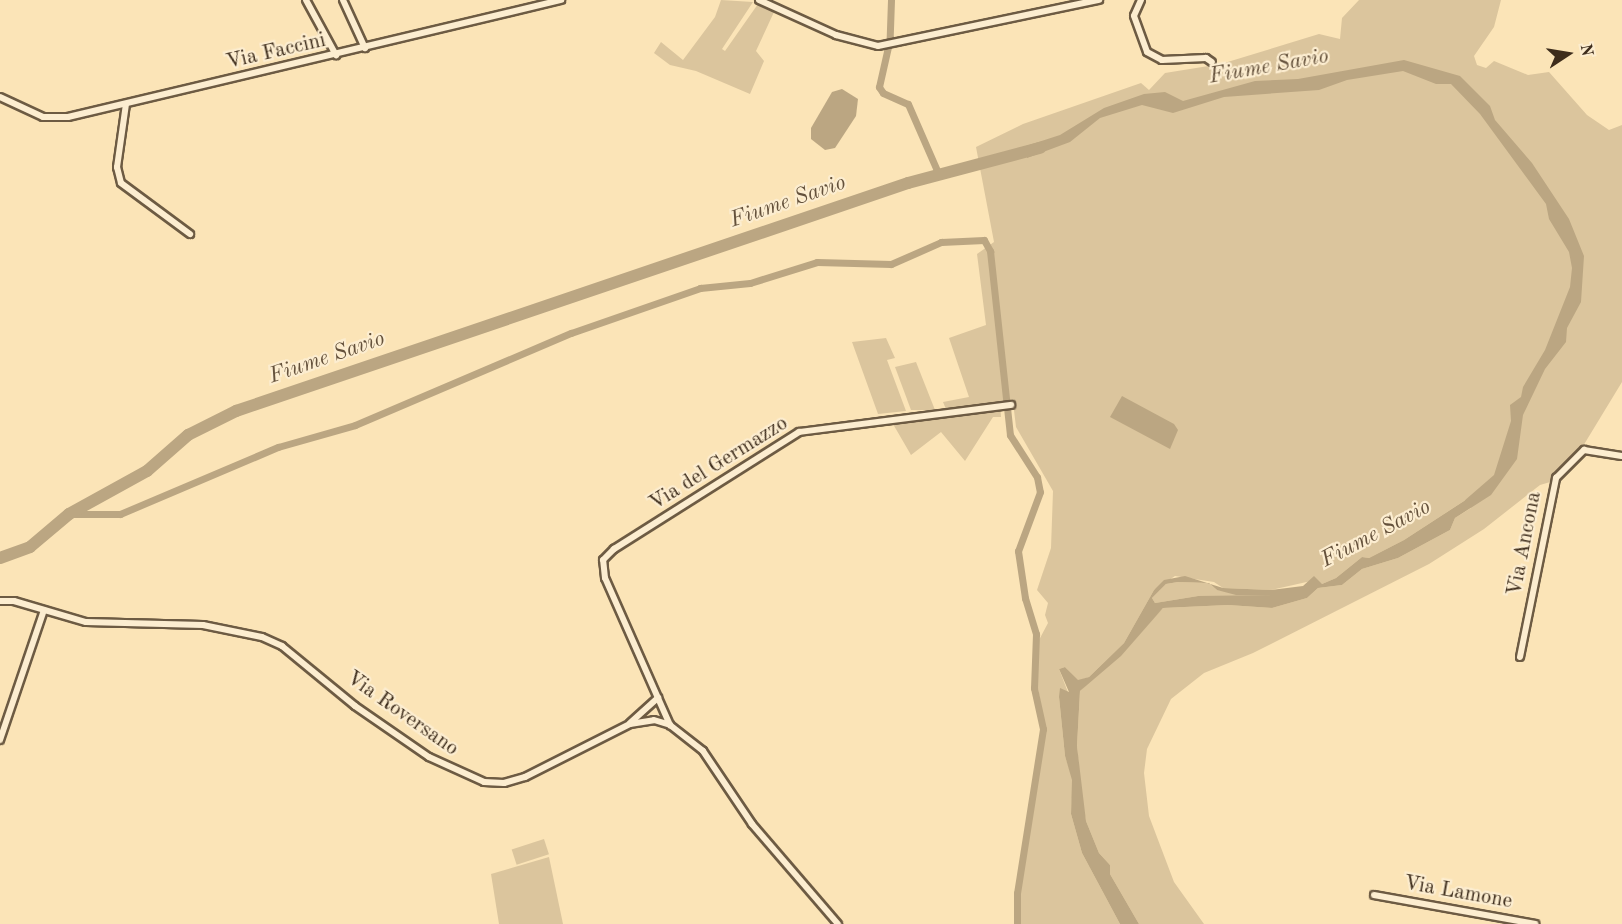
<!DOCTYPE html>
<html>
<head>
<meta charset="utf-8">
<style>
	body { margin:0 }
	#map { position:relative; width:1622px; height:924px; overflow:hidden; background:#fbe4b7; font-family:"Old Standard TT",serif }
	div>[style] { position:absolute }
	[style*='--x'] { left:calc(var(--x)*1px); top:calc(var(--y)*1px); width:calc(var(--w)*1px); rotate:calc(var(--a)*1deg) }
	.green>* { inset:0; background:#dbc59d; transform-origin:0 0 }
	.water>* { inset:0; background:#bba682 }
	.canal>* { height:7px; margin:-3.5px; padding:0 3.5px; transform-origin:3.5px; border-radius:3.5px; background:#bba682 }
	.river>* { height:12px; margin:-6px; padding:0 6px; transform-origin:6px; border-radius:6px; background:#bba682 }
	.roads { filter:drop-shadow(2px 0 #6d5b43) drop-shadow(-2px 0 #6d5b43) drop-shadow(0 2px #6d5b43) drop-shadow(0 -2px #6d5b43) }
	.street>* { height:6px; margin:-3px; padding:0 3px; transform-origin:3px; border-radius:3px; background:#fcedd0 }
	span { translate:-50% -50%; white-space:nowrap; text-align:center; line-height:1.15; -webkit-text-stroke:4.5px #fcedd0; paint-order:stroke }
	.street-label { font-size:21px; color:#3e2d1c }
	.water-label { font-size:22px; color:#64513b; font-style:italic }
	.north { position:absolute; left:1538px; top:24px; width:60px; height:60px; -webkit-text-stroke:4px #fcedd0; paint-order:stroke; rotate:78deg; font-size:16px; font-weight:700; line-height:24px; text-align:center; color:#3e2d1c }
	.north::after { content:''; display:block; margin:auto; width:21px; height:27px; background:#3e2d1c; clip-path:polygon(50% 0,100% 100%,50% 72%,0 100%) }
</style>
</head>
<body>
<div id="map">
	<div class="green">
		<div style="clip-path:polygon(721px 0,753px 2px,722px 49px,725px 51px,758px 4px,774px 12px,756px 51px,764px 61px,750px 94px,696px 71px,670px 65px,654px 53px,661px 42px,683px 60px,715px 17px)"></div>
		<div style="clip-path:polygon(1359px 0,1501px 0,1494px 27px,1474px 56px,1477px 65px,1486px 68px,1494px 61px,1528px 75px,1549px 72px,1587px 115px,1609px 130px,1622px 125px,1622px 382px,1577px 456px,1557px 480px,1540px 485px,1484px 529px,1429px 564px,1253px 653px,1204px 673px,1171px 699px,1147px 749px,1144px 773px,1149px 816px,1174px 882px,1204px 924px,1139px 924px,1110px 874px,1110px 865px,1099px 853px,1086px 821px,1082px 801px,1077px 746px,1080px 691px,1163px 608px,1228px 605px,1272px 608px,1307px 598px,1318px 588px,1342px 585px,1362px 569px,1398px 558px,1450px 530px,1455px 518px,1471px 508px,1470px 497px,1404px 540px,1369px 558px,1362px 557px,1336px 578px,1322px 584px,1311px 581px,1271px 590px,1223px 588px,1214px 582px,1175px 576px,1154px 590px,1124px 643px,1089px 677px,1078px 681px,1065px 667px,1059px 669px,1069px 695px,1059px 697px,1065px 756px,1073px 780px,1071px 814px,1082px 853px,1120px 924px,1019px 924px,1018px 893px,1045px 727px,1037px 683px,1039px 640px,1048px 623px,1045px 615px,1048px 603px,1037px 590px,1051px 548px,1053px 491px,1016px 427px,1013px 402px,1000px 402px,1001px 417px,993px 417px,965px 461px,941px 432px,911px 455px,893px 424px,948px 414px,943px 402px,969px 397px,949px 338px,986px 325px,977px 254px,994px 242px,976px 147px,1023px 124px,1141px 83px,1149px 90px,1165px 73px,1221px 64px,1319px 34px,1340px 39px,1342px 18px)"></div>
		<div style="clip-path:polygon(886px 338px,895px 358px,887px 360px,906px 411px,878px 414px,852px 342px)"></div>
		<div style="clip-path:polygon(916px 362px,935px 410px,911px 410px,895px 367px)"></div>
		<div style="clip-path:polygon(1178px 582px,1209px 583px,1217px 590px,1272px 594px,1261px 598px,1198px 596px,1155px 603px,1152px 598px,1166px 584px)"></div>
		<div style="left:544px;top:839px;width:16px;height:34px;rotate:72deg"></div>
		<div style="clip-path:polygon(549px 857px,563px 924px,499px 924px,491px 874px)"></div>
	</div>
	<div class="water">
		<div style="clip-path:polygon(evenodd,1404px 60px,1460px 76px,1490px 106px,1495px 120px,1532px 163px,1569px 219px,1584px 256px,1581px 302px,1567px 328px,1566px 342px,1545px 369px,1523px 415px,1517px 459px,1491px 495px,1455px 518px,1450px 530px,1398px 558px,1362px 569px,1342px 585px,1318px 588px,1307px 598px,1272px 608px,1228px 605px,1163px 608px,1121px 656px,1080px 691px,1077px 746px,1086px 821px,1099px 853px,1110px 865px,1110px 874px,1139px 924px,1120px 924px,1082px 853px,1071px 814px,1072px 780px,1065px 756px,1059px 697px,1060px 688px,1069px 692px,1059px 669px,1065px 667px,1078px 680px,1089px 677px,1124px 643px,1154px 590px,1164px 580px,1185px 576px,1223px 588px,1271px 590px,1303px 586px,1314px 576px,1322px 584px,1336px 578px,1362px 557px,1369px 558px,1404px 540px,1464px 501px,1494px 475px,1511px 421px,1510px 405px,1521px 397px,1523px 387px,1545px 350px,1570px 287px,1572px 268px,1569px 252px,1549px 219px,1546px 204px,1480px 114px,1451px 84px,1436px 84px,1403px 71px,1347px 80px,1319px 90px,1224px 97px,1173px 113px,1142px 105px,1100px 118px,1070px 142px,1027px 158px,1026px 146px,1060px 135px,1104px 108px,1144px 94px,1165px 92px,1183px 101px,1255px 81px,1298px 79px,1404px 60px,1178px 582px,1209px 583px,1217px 590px,1236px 595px,1272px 595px,1198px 596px,1155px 603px,1152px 598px,1166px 584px,1178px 582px)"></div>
		<div style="clip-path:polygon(842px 89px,858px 99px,856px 116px,835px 148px,825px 150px,811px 139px,811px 128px,832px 92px)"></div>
		<div style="clip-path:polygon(1122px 396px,1174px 424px,1178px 430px,1170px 449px,1110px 417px)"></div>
	</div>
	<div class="canal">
		<div style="--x:891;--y:0;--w:38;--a:92"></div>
		<div style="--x:890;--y:38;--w:50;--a:102.7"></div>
		<div style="--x:879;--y:87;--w:7;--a:56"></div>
		<div style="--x:883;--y:93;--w:27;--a:24"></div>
		<div style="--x:908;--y:104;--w:77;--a:66.4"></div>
		<div style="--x:69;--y:514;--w:51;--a:0"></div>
		<div style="--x:120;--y:514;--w:172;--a:-23"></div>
		<div style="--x:278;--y:447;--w:80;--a:-15.9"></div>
		<div style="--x:355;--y:425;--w:235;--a:-23.1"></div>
		<div style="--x:571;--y:333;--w:137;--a:-19.2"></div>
		<div style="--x:700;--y:288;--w:50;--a:-5.7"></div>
		<div style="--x:750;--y:283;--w:70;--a:-17.4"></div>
		<div style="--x:817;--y:262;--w:74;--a:1.5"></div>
		<div style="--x:891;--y:264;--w:55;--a:-23.7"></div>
		<div style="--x:941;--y:242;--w:43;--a:-2.7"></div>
		<div style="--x:984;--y:240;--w:13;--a:61"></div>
		<div style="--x:990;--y:251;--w:185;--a:83.8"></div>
		<div style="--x:1010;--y:435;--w:50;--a:57.3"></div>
		<div style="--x:1037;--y:477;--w:15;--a:79"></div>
		<div style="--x:1040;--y:492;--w:63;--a:110.4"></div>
		<div style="--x:1018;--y:551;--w:48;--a:81.5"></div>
		<div style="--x:1025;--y:598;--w:38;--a:73"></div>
		<div style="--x:1036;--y:634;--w:54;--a:92.1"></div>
		<div style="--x:1034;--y:688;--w:42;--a:77.6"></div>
		<div style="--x:1043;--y:729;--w:166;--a:99"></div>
		<div style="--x:1017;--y:893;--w:31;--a:90"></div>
	</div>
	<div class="river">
		<div style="--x:0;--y:558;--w:32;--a:-20"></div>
		<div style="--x:30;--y:547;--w:51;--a:-40.2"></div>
		<div style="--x:69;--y:514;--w:89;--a:-28.9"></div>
		<div style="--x:147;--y:471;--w:55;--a:-41.3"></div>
		<div style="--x:188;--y:435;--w:54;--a:-26.6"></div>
		<div style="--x:236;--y:411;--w:710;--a:-18.74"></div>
		<div style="--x:908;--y:183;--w:137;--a:-14.9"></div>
	</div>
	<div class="roads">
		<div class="street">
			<div style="--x:306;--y:0;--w:63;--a:61.4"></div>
			<div style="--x:343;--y:0;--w:53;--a:65.4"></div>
			<div style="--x:759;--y:0;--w:85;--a:24.4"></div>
			<div style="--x:836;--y:35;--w:43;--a:14.7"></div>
			<div style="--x:878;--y:46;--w:226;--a:-11.8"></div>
			<div style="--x:1141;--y:0;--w:17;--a:114"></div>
			<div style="--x:1134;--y:16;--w:38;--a:70"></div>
			<div style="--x:1147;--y:52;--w:17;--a:28"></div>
			<div style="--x:1162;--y:60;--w:44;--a:-2.6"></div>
			<div style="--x:1206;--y:58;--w:7;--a:34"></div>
			<div style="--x:0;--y:97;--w:47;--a:24.9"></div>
			<div style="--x:43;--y:117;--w:25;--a:0"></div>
			<div style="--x:68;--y:117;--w:507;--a:-13.35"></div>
			<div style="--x:126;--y:104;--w:64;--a:98.1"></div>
			<div style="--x:117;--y:167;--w:16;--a:76"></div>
			<div style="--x:121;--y:183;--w:86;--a:36.5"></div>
			<div style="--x:0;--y:601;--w:14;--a:0"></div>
			<div style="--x:14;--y:601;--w:75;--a:16.3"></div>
			<div style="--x:86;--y:622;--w:117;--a:1.5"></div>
			<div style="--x:203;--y:625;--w:60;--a:11.5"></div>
			<div style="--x:262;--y:637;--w:22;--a:24"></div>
			<div style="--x:282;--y:646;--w:94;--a:39.4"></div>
			<div style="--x:355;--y:706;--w:90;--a:34.6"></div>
			<div style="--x:429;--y:757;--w:60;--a:24.4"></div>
			<div style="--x:484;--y:782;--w:20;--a:3"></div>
			<div style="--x:504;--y:783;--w:22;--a:-16"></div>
			<div style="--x:525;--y:777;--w:118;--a:-26.8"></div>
			<div style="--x:630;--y:724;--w:24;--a:-9"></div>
			<div style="--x:654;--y:720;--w:17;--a:17"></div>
			<div style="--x:670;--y:725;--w:42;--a:38.2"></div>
			<div style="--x:703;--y:751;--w:88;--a:56.1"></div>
			<div style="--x:752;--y:824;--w:132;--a:49.3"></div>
			<div style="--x:1520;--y:657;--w:183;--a:-78.6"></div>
			<div style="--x:1556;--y:478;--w:40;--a:-45"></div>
			<div style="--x:1584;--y:450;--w:38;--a:9"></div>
			<div style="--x:658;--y:698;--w:30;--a:66"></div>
			<div style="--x:630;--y:723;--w:38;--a:-42"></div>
			<div style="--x:658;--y:698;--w:131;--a:-113.8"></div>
			<div style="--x:605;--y:578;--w:18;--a:-96"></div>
			<div style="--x:603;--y:560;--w:16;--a:-45"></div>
			<div style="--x:614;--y:549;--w:219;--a:-32.3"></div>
			<div style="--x:799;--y:432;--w:214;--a:-7.3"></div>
			<div style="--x:0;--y:740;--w:137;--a:-71.3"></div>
			<div style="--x:1374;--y:895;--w:164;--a:10.2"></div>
		</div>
	</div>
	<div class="street-label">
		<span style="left:276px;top:52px;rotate:-13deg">Via Faccini</span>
		<span style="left:719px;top:464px;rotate:-32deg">Via del Germazzo</span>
		<span style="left:1525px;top:544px;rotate:-79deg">Via Ancona</span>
		<span style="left:402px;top:714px;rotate:35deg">Via Roversano</span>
		<span style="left:1458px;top:893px;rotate:10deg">Via Lamone</span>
	</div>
	<div class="water-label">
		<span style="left:1269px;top:67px;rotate:-10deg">Fiume Savio</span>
		<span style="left:788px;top:202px;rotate:-19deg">Fiume Savio</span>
		<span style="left:327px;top:358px;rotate:-19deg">Fiume Savio</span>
		<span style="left:1376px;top:534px;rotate:-28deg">Fiume Savio</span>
	</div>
	<div class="north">N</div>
</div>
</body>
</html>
